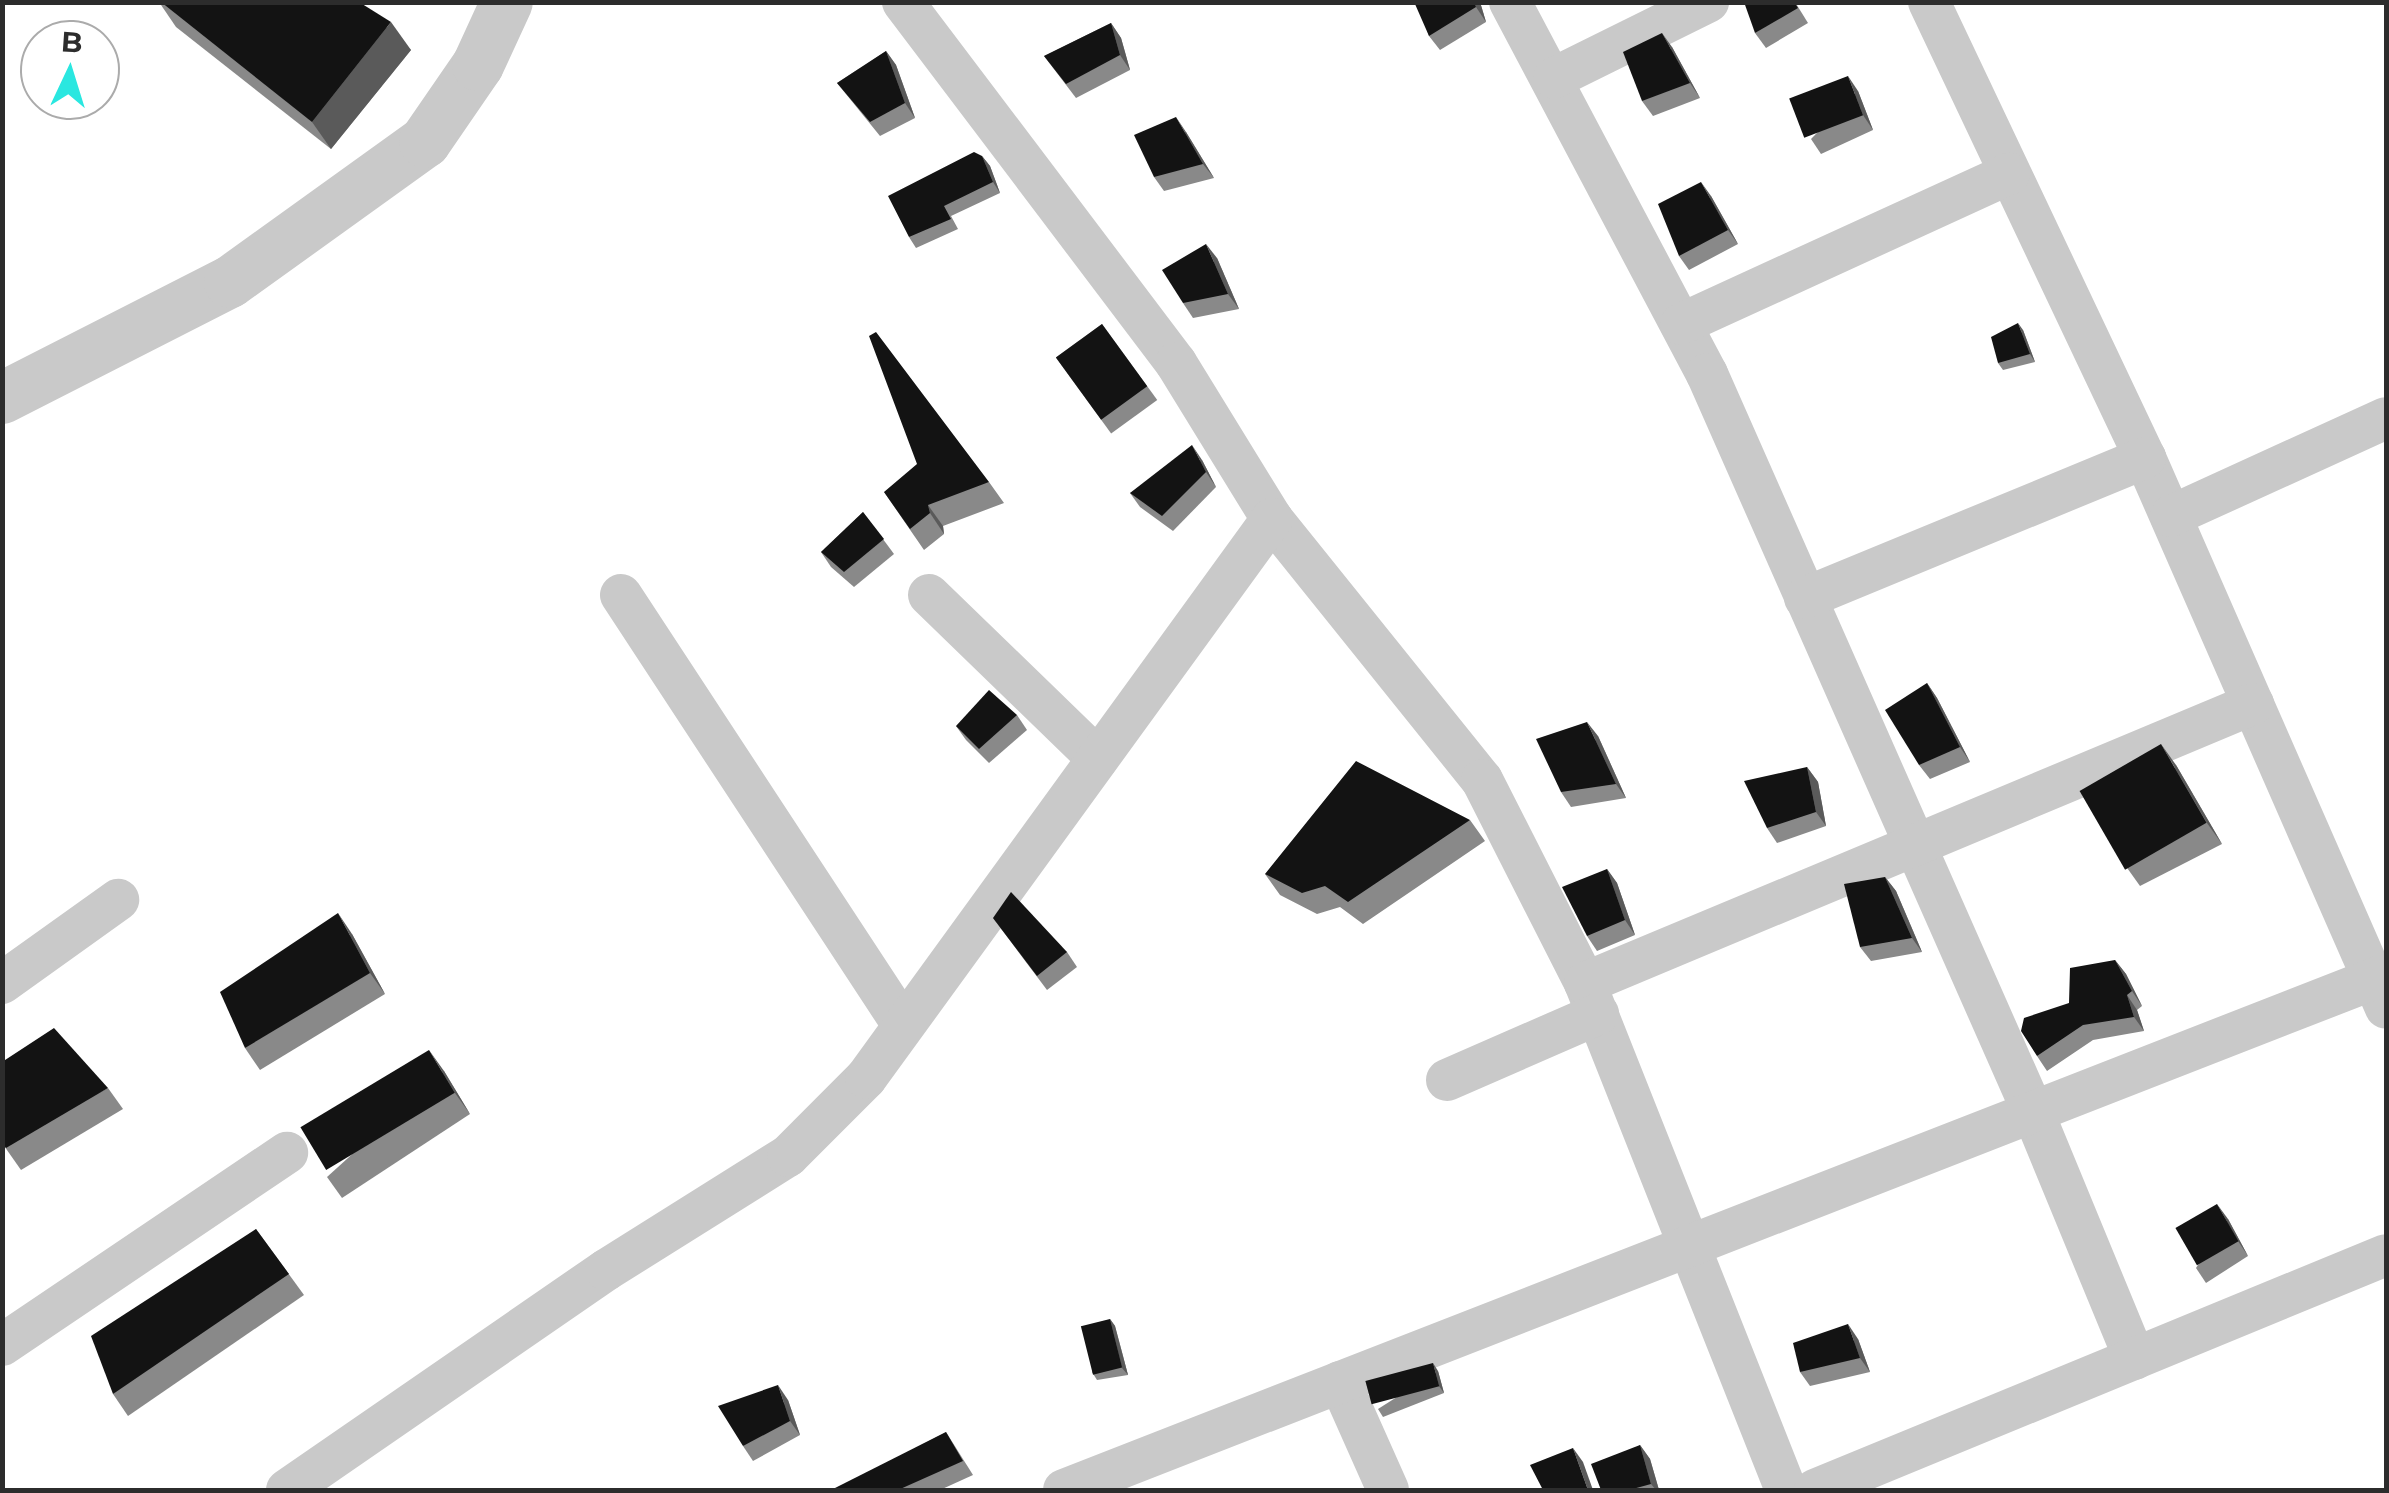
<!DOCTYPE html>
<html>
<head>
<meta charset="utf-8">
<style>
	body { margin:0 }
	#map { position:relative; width:2389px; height:1493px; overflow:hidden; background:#fff; font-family:Montserrat,sans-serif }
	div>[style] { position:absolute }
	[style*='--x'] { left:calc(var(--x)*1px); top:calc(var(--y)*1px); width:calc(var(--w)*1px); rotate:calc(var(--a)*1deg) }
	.minor>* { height:42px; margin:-21px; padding:0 21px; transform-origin:21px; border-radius:21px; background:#c9c9c9 }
	.tertiary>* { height:52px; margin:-26px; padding:0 26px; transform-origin:26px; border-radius:26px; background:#c9c9c9 }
	.wall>* { inset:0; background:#898989; transform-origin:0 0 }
	.shaded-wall>* { inset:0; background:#5a5a5a }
	.building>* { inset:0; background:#131313; transform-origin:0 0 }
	span { translate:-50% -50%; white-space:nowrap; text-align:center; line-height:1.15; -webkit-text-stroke:10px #fff; paint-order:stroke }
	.frame { position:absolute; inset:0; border:5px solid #2c2c2c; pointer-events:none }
	.north { position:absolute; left:20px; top:20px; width:100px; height:100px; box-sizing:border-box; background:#fff; border:2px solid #ababab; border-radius:50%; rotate:4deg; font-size:28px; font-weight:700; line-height:40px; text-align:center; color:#2c2c2c }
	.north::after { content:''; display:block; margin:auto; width:35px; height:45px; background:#2ae7e0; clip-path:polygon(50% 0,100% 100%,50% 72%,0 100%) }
</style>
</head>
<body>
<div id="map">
	<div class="minor">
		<div style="--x:903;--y:2;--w:453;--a:52.9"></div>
		<div style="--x:1176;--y:363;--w:183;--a:58.4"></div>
		<div style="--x:1272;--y:519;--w:335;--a:51.2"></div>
		<div style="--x:1482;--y:780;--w:228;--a:63.1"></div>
		<div style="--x:1585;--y:983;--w:545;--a:68.37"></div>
		<div style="--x:1510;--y:2;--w:421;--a:62.1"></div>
		<div style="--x:1707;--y:374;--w:807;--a:66.17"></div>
		<div style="--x:2033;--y:1112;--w:267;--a:67.6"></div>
		<div style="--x:1929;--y:2;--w:505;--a:64.65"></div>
		<div style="--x:2145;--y:458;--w:600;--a:66.34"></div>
		<div style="--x:1554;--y:78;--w:172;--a:-26.3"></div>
		<div style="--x:1681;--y:324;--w:361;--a:-24.6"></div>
		<div style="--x:2171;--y:516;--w:236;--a:-24.5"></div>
		<div style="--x:621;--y:595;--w:514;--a:56.74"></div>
		<div style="--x:929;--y:595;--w:235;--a:44.1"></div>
		<div style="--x:1805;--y:598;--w:368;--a:-22.4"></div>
		<div style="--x:2;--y:983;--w:143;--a:-35.6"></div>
		<div style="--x:1585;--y:983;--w:724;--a:-22.67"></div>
		<div style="--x:1447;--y:1080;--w:165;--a:-23.6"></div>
		<div style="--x:2;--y:1345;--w:344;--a:-34"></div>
		<div style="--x:1340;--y:1382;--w:118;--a:66"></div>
		<div style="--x:287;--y:1490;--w:388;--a:-34.6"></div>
		<div style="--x:606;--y:1270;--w:215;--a:-32.1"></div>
		<div style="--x:788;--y:1156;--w:110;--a:-45"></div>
		<div style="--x:866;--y:1078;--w:691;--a:-54.01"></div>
		<div style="--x:1064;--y:1490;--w:1419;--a:-21.32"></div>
		<div style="--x:1815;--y:1490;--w:617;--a:-22.37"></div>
	</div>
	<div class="tertiary">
		<div style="--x:2;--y:398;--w:256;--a:-27"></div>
		<div style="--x:230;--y:282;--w:240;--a:-35.7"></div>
		<div style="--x:425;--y:142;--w:93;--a:-55.5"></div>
		<div style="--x:478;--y:65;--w:69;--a:-65.3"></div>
	</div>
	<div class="wall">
		<div style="clip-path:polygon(159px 2px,359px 2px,411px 50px,331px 149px,176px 27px)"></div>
		<div style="clip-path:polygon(1418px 2px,1480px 2px,1486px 22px,1440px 50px,1429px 36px)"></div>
		<div style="clip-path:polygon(1795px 2px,1808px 23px,1766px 48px,1755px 33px)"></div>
		<div style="clip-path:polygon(1111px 23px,1121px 38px,1130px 70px,1076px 98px,1044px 56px)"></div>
		<div style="clip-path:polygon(1672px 47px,1700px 98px,1653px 116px,1642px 101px)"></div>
		<div style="clip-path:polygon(886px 51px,896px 65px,915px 118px,880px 136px,837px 83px)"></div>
		<div style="clip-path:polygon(1858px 91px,1873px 130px,1821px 154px,1811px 139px)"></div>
		<div style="clip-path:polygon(1186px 132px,1214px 178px,1164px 191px,1154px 177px)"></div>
		<div style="clip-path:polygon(982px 156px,990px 166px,1000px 193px,951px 216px,958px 229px,916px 248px,909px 237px)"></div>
		<div style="clip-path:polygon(1711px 196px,1738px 244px,1689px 270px,1679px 256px)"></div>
		<div style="clip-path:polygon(1217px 258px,1239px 309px,1193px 318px,1183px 303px)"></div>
		<div style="left:1102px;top:324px;width:94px;height:57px;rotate:54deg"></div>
		<div style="clip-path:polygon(2023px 330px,2035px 362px,2003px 370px,1998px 363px)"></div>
		<div style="clip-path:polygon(1202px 460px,1216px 487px,1173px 531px,1140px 507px,1130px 493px)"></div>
		<div style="clip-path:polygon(989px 482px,1004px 503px,943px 526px,944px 534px,924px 550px,884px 492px)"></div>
		<div style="clip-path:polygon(863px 512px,894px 554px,854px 587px,831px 567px,821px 552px)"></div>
		<div style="clip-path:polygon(1927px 683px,1937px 698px,1970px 762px,1930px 779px,1919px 765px)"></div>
		<div style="clip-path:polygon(1017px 715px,1027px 730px,989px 763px,966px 740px,956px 726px)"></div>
		<div style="clip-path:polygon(1598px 736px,1626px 798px,1571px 807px,1561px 792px)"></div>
		<div style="clip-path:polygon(2176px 765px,2222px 844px,2140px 886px,2125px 865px)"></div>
		<div style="clip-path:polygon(1807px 767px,1818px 782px,1826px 826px,1777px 843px,1767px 828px)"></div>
		<div style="clip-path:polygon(1470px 820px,1485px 841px,1363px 924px,1340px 907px,1317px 914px,1280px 895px,1265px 874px)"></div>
		<div style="clip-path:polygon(1607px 869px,1617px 883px,1635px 935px,1597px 951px,1587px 936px)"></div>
		<div style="clip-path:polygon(1885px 877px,1896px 891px,1922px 952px,1871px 961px,1860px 947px)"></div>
		<div style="clip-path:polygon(993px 918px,1067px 952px,1077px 967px,1047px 990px)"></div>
		<div style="clip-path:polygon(352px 934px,385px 994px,260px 1070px,245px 1048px)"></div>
		<div style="clip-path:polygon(2115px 960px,2126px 974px,2142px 1006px,2137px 1010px,2144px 1031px,2093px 1040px,2047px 1071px,2037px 1056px,2069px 1003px)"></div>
		<div style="clip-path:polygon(444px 1071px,470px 1114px,342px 1198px,327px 1177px)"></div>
		<div style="clip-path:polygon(108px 1088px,123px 1109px,21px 1170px,2px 1143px)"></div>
		<div style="clip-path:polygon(2228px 1219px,2248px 1256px,2206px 1283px,2196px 1268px)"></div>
		<div style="clip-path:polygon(256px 1229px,304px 1295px,128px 1416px,113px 1394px)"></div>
		<div style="clip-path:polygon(1110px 1319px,1115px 1326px,1128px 1375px,1097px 1380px,1092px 1372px)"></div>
		<div style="clip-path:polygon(1858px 1339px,1870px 1372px,1810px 1386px,1800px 1372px)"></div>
		<div style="clip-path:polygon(1438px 1371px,1444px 1393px,1383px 1417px,1378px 1409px)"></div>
		<div style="clip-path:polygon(788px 1400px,800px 1435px,753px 1461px,743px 1446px)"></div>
		<div style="clip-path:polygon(946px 1432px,973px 1475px,940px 1490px,836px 1490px)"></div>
		<div style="clip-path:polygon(1640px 1445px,1650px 1459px,1659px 1490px,1601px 1490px)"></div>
	</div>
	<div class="shaded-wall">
		<div style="clip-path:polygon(1474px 2px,1480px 2px,1486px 22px,1476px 7px)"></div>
		<div style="clip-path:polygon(391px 22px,411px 50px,331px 149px,312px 122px)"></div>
		<div style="clip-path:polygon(1111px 23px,1121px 38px,1130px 70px,1120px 55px)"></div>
		<div style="clip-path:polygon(1662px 33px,1672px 47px,1700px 98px,1690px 83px)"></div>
		<div style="clip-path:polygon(886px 51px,896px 65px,915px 118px,905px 103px)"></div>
		<div style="clip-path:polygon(1848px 76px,1858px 91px,1873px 130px,1863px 115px)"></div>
		<div style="clip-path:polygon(1176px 117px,1186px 132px,1214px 178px,1203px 164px)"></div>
		<div style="clip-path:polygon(982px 156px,990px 166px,1000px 193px,993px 182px)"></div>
		<div style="clip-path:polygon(1701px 182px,1711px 196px,1738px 244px,1728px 230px)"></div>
		<div style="clip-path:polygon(1206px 244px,1217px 258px,1239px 309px,1228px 294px)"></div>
		<div style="clip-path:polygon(2018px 323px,2023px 330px,2035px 362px,2030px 354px)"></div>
		<div style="clip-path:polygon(1192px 445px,1202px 460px,1216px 487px,1206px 472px)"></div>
		<div style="clip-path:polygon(928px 505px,943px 526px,944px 534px,930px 513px)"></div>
		<div style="clip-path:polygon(1927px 683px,1937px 698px,1970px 762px,1960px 747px)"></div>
		<div style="clip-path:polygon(1587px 722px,1598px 736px,1626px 798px,1616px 784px)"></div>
		<div style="clip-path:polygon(2161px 744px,2176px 765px,2222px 844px,2207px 823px)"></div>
		<div style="clip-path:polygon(1807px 767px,1818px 782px,1826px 826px,1816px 812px)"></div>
		<div style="clip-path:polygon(1607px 869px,1617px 883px,1635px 935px,1625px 920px)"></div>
		<div style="clip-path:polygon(1885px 877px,1896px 891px,1922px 952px,1912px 938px)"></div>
		<div style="clip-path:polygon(338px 913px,352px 934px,385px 994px,370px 973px)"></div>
		<div style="clip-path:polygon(2115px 960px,2126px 974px,2142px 1006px,2132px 991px)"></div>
		<div style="clip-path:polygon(2127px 995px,2137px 1010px,2144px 1031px,2134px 1017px)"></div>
		<div style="clip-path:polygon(429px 1050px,444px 1071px,470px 1114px,455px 1093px)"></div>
		<div style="clip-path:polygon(2217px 1204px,2228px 1219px,2248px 1256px,2238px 1241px)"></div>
		<div style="clip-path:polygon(1110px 1319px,1115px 1326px,1128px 1375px,1122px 1368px)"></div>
		<div style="clip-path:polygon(1848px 1324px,1858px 1339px,1870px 1372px,1860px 1358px)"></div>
		<div style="clip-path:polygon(1433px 1363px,1438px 1371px,1444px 1393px,1439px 1386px)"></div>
		<div style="clip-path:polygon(778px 1385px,788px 1400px,800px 1435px,790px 1421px)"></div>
		<div style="clip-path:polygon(1640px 1445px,1650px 1459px,1659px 1490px,1656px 1490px,1651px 1484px)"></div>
		<div style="clip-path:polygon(1573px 1448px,1583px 1462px,1593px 1490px,1588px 1490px)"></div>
	</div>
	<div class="building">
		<div style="clip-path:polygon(161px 2px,359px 2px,391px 22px,312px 122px)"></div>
		<div style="clip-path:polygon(1418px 2px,1474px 2px,1476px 7px,1429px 36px,1415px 4px)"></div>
		<div style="clip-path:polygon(1744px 2px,1794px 2px,1798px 8px,1755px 33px)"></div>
		<div style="clip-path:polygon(1111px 23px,1120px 55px,1066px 84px,1044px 56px)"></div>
		<div style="clip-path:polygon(1662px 33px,1690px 83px,1642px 101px,1623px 52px)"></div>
		<div style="clip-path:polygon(886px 51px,905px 103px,870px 122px,837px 83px)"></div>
		<div style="left:1848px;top:76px;width:42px;height:63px;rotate:69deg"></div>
		<div style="clip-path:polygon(1176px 117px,1203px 164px,1154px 177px,1134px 135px)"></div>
		<div style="clip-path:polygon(974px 152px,982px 156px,993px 182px,944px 206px,951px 219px,909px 237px,888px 196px)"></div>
		<div style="clip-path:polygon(1701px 182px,1728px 230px,1679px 256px,1658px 204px)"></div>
		<div style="clip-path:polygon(1206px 244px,1228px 294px,1183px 303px,1162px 270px)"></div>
		<div style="clip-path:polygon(2018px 323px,2030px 354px,1998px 363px,1991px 337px)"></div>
		<div style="left:1102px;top:324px;width:77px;height:57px;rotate:54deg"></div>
		<div style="clip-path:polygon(876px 332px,989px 482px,928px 505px,930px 513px,910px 529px,884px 492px,917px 464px,869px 336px)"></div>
		<div style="clip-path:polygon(1192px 445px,1206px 472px,1162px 516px,1130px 493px)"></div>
		<div style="clip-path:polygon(863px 512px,884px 539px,844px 572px,821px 552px)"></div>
		<div style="clip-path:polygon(1927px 683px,1960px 747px,1919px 765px,1885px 710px)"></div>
		<div style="clip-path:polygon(989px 690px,1017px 715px,979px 749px,956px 726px)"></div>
		<div style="clip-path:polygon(1587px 722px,1616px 784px,1561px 792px,1536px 739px)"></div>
		<div style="left:2161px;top:744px;width:91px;height:94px;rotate:60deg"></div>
		<div style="clip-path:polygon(1356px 761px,1470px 820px,1348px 902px,1325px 886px,1302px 893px,1265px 874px)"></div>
		<div style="clip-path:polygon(1807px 767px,1816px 812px,1767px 828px,1744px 781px)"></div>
		<div style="clip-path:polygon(1607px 869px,1625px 920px,1587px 936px,1562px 887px)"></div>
		<div style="clip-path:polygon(1885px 877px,1912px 938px,1860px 947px,1844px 884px)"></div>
		<div style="clip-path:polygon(1011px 892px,1067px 952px,1037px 976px,993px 918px)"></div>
		<div style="clip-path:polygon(338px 913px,370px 973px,245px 1048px,220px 992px)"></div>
		<div style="clip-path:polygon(2115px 960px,2132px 991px,2127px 995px,2134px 1017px,2083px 1025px,2037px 1056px,2021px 1031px,2024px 1018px,2069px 1003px,2070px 968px)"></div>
		<div style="clip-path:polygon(54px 1028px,108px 1088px,6px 1148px,2px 1143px,2px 1062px)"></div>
		<div style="left:429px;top:1050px;width:50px;height:150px;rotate:59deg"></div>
		<div style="left:2217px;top:1204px;width:43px;height:48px;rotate:60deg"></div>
		<div style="clip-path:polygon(256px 1229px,289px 1274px,113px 1394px,91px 1336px)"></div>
		<div style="left:1110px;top:1319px;width:50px;height:30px;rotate:76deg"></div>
		<div style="clip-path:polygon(1848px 1324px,1860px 1358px,1800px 1372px,1793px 1343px)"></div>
		<div style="left:1433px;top:1363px;width:24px;height:70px;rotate:75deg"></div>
		<div style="clip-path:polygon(778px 1385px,790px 1421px,743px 1446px,718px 1406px)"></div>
		<div style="clip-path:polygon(946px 1432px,963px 1461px,898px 1490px,836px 1490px,835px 1488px)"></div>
		<div style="clip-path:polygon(1640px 1445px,1651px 1484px,1629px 1490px,1601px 1490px,1591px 1464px)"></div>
		<div style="clip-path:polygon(1573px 1448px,1588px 1490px,1543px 1490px,1530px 1465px)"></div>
	</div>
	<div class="frame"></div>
	<div class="north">B</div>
</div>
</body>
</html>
